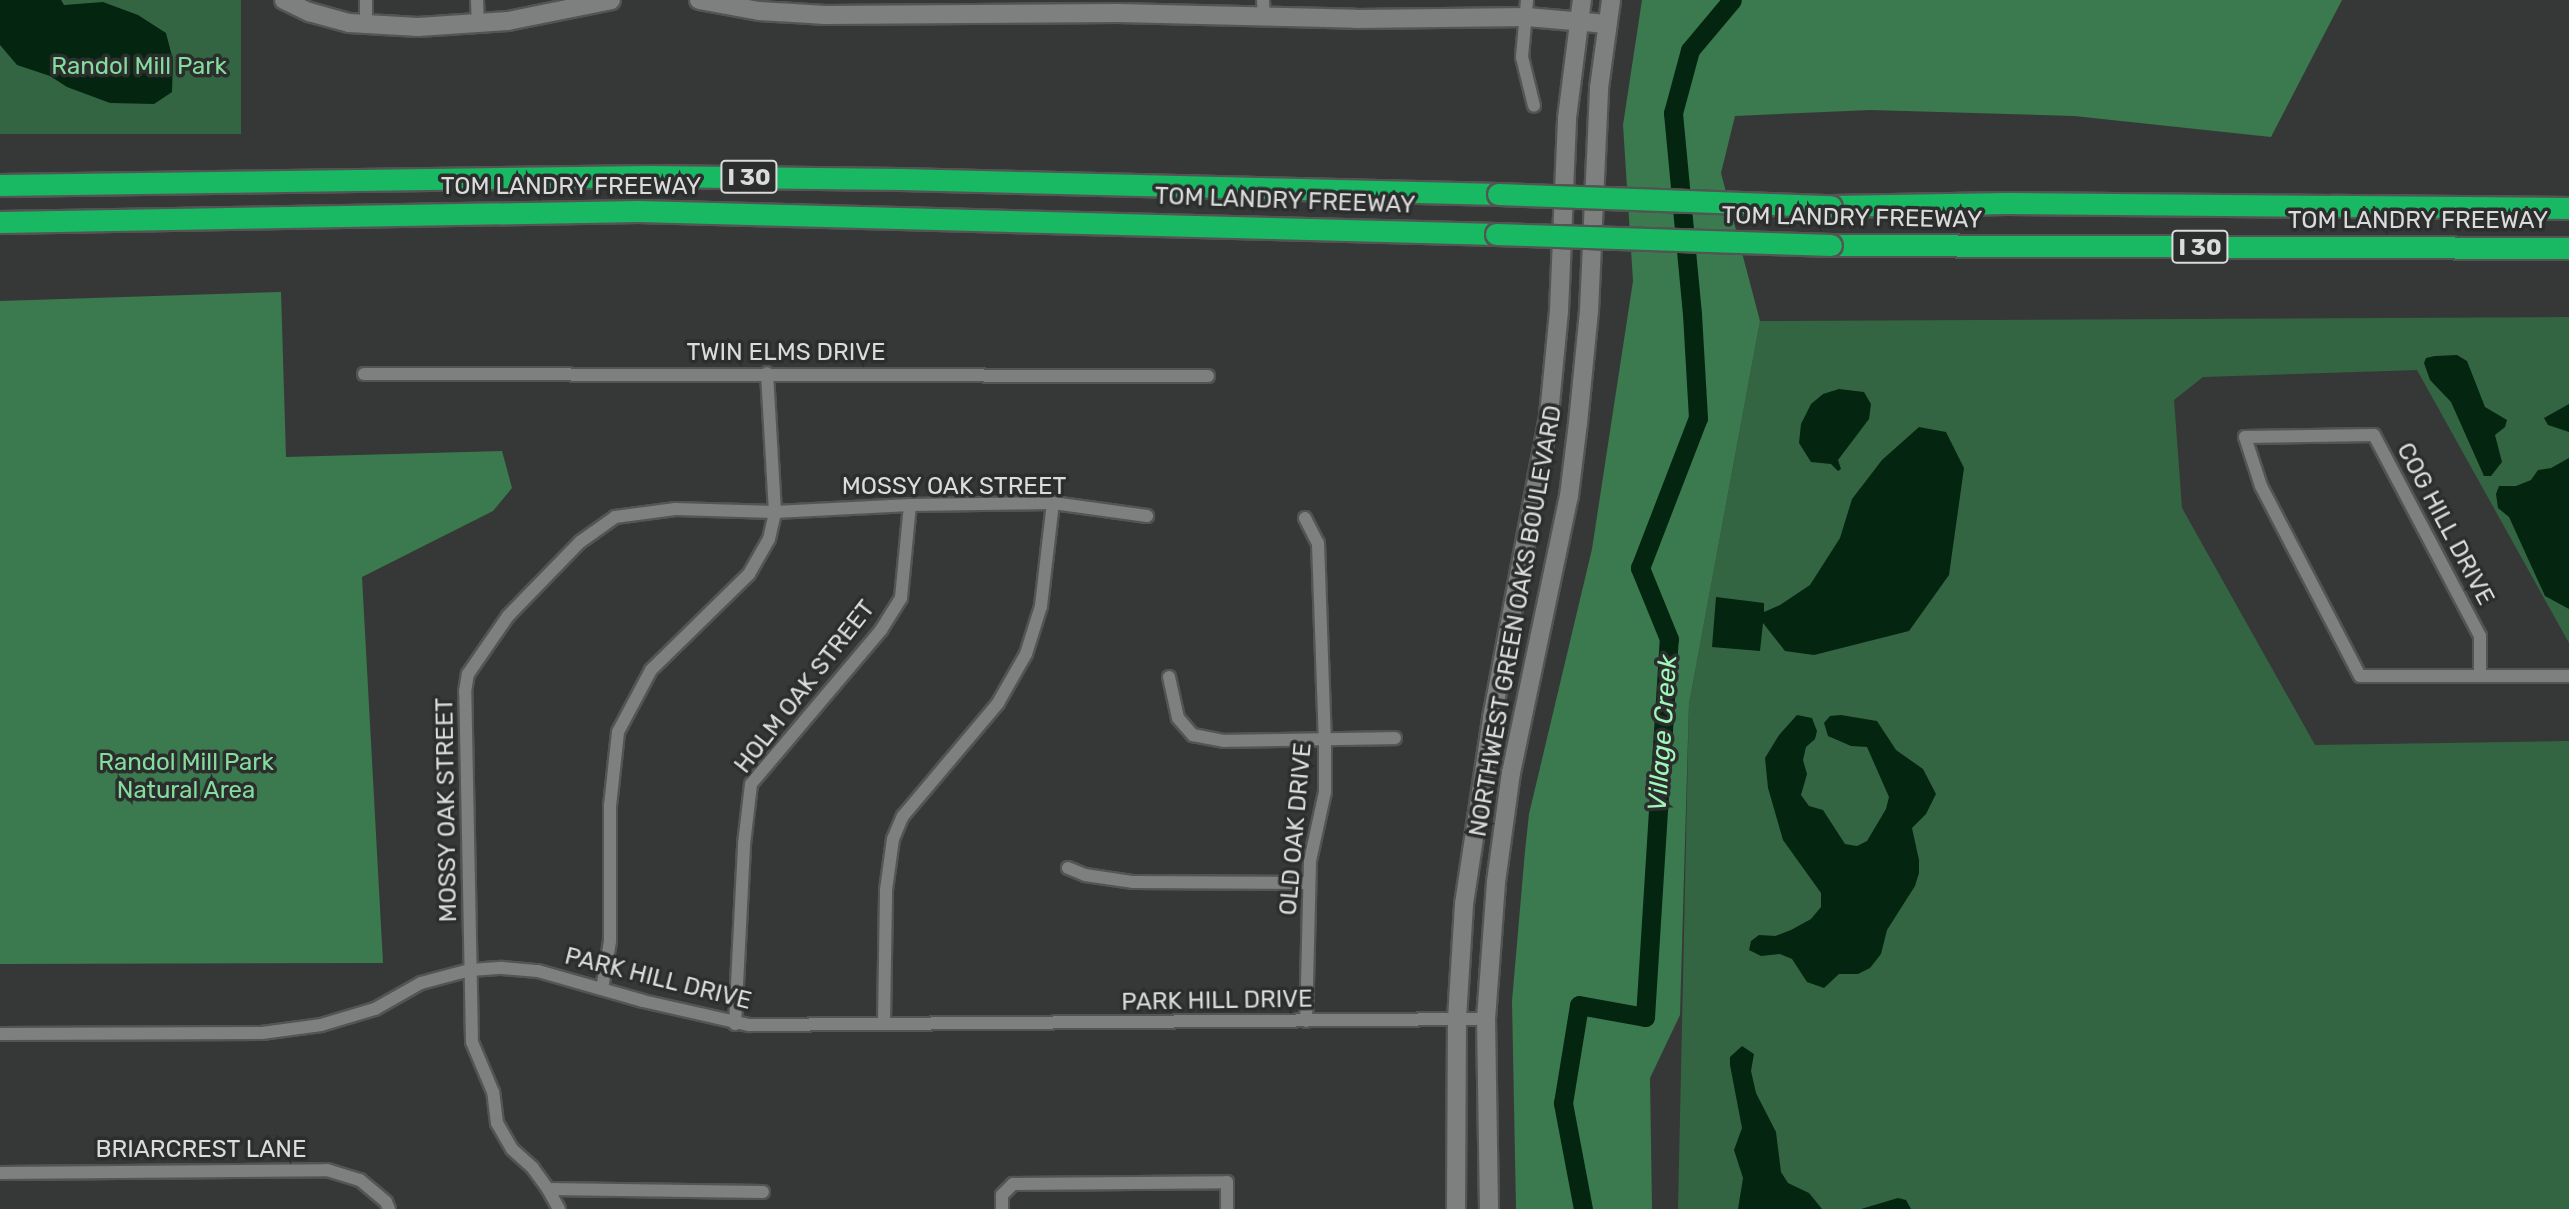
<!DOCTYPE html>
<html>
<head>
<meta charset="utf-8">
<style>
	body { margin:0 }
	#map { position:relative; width:2569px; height:1209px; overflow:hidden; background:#363837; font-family:Rubik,sans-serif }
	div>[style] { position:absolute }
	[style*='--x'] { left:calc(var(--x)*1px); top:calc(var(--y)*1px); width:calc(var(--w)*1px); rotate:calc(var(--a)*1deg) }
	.green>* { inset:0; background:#336543; transform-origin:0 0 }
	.forest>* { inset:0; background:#3b794f }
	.water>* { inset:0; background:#042611 }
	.river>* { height:19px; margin:-9.5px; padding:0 9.5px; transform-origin:9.5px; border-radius:9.5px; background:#042611 }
	.roads { filter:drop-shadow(2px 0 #535453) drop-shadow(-2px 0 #535453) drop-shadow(0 2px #535453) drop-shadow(0 -2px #535453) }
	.street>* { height:12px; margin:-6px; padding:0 6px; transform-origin:6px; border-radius:6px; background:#7d807e }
	.secondary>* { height:18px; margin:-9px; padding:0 9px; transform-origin:9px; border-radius:9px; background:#7d807e }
	.highway>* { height:21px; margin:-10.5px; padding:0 10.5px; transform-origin:10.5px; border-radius:10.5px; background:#19b963 }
	.bridges { filter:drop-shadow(2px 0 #535453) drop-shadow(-2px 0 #535453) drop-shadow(0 2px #535453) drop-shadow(0 -2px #535453) }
	.highway-bridge>* { height:21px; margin:-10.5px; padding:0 10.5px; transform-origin:10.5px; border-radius:10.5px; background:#19b963 }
	span { translate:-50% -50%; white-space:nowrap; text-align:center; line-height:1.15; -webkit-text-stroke:7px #2c2e2d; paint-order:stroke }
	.shield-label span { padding:2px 5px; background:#2c2e2d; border:2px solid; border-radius:5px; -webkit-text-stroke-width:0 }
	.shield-label { font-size:23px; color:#dadbda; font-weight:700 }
	.park-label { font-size:24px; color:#84dc9e }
	.street-label { font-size:24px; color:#dadbda }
	.water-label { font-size:26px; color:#9ff8b8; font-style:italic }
</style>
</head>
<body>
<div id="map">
	<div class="green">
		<div style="left:0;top:0;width:241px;height:134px"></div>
		<div style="clip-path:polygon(2569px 317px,2569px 643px,2417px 370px,2203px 377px,2174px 400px,2182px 508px,2315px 745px,2569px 741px,2569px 1209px,1678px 1209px,1689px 704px,1760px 321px)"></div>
	</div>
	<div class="forest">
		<div style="clip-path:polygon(1642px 0,2342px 0,2271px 137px,2074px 116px,1870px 110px,1735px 116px,1721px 173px,1760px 321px,1689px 704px,1680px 1015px,1650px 1078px,1652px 1209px,1516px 1209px,1512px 1001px,1525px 851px,1529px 814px,1592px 549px,1633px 281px,1623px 125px)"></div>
		<div style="clip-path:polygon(281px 292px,286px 457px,502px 451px,512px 488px,493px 511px,362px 577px,383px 963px,0 964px,0 301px)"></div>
	</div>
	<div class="water">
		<div style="clip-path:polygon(0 0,61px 0,64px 5px,103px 2px,138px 15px,166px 33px,173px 60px,172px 92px,154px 104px,110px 103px,67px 87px,50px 76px,17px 65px,0 45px)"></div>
		<div style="clip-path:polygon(2457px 355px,2467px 361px,2485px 407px,2507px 420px,2505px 427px,2495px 435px,2502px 462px,2491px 476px,2484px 476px,2451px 402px,2430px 380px,2424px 363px,2426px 358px,2435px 356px)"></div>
		<div style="clip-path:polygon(1839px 389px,1864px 392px,1871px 404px,1869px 419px,1838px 460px,1841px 469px,1838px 471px,1831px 464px,1811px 462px,1799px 443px,1801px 424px,1811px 404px,1823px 394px)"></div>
		<div style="clip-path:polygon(2569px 404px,2569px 432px,2548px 425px,2544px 418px)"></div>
		<div style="clip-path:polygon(1919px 427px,1946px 432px,1964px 468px,1949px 575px,1909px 631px,1814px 655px,1785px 651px,1763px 623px,1760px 651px,1712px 647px,1716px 597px,1764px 603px,1764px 612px,1780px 605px,1810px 585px,1840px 538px,1852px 499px,1882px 460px)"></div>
		<div style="clip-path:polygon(2569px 458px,2569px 609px,2545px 596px,2509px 517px,2498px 508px,2496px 494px,2499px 486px,2516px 486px,2531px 480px,2538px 470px,2551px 468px)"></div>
		<div style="clip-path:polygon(1797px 715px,1812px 718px,1817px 731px,1815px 739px,1806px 747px,1803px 760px,1807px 774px,1801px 795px,1809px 806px,1823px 810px,1845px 844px,1857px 846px,1867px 841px,1886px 809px,1889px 797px,1867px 747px,1851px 746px,1828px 736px,1824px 723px,1830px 716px,1841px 715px,1877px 721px,1896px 750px,1923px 769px,1936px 794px,1926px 814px,1912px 828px,1919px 860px,1919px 873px,1915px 886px,1887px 930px,1881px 954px,1870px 968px,1858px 974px,1839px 974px,1824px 988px,1807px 982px,1792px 959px,1780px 954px,1761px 956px,1749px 950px,1751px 941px,1759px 935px,1775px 936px,1791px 930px,1811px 919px,1821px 907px,1821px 893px,1783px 840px,1768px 788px,1765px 758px,1779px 735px)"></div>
		<div style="clip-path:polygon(1742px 1046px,1754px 1054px,1751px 1071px,1756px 1093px,1776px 1132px,1781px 1172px,1788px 1183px,1809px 1193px,1822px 1209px,1738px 1209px,1743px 1178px,1734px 1150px,1742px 1128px,1730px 1065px,1730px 1057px)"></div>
		<div style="clip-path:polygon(1898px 1198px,1906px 1200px,1911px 1209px,1861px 1209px)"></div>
	</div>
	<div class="river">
		<div style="--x:1583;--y:1209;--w:108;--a:-100.7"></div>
		<div style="--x:1563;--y:1103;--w:99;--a:-80.7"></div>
		<div style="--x:1579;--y:1005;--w:67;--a:10.3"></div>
		<div style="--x:1645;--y:1017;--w:379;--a:-86.4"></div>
		<div style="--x:1669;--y:639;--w:77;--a:-112.2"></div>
		<div style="--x:1640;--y:568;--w:161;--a:-68.9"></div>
		<div style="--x:1698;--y:418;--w:104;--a:-93.3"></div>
		<div style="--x:1692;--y:314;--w:202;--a:-95.4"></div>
		<div style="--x:1673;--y:113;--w:65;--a:-74.9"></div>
		<div style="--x:1690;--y:50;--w:65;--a:-50"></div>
	</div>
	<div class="roads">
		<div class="street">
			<div style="--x:477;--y:0;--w:24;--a:88"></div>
			<div style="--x:1263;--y:0;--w:17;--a:87"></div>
			<div style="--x:1527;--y:0;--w:57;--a:95"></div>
			<div style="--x:1522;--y:57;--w:50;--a:76.2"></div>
			<div style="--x:366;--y:26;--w:26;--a:-90"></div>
			<div style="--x:364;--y:374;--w:844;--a:0.14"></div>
			<div style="--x:1305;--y:518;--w:28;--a:63"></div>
			<div style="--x:1318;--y:543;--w:198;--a:88"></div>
			<div style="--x:1325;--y:741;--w:51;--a:90"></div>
			<div style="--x:1325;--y:792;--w:71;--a:102.3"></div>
			<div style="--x:1310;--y:861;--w:160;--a:91.4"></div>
			<div style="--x:2480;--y:676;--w:40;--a:-90"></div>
			<div style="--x:2480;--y:636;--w:227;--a:-117.8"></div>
			<div style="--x:2374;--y:435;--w:129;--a:179.1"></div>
			<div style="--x:2245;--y:437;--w:52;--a:71.9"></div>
			<div style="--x:2261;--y:486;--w:214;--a:62.5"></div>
			<div style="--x:2360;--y:676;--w:209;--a:0"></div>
			<div style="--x:1169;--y:677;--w:42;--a:77.6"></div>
			<div style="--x:1178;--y:718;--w:23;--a:49"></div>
			<div style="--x:1193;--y:735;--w:32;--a:11"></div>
			<div style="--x:1224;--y:741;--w:171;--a:-1"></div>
			<div style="--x:1068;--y:868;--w:18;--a:22"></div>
			<div style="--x:1085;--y:875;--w:49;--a:8.3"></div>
			<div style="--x:1133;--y:882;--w:176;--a:0.3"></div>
			<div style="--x:602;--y:989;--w:49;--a:-80.5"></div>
			<div style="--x:610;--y:941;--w:135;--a:-90"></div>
			<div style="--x:610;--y:806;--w:74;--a:-83.8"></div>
			<div style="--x:618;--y:732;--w:70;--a:-62"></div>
			<div style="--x:651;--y:670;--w:137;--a:-44.4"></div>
			<div style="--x:749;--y:574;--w:40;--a:-60.3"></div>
			<div style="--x:769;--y:539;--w:28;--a:-77"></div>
			<div style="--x:775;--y:512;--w:139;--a:-93.3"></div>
			<div style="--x:884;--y:1022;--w:132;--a:-89.1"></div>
			<div style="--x:886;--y:890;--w:51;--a:-82.2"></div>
			<div style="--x:893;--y:839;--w:25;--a:-67"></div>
			<div style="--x:903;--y:816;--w:148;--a:-49.9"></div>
			<div style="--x:998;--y:703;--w:56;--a:-60.3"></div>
			<div style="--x:1026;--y:654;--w:50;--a:-72.6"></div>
			<div style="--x:1041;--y:606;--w:104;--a:-83.4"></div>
			<div style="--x:735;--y:1024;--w:180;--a:-87.1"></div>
			<div style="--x:744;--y:844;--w:60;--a:-83.3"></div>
			<div style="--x:751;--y:784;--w:202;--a:-49.8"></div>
			<div style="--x:881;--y:630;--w:38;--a:-58"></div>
			<div style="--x:901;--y:598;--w:93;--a:-84.5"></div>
			<div style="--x:0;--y:1034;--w:262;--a:-0.2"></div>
			<div style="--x:262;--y:1033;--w:60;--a:-7.7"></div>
			<div style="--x:321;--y:1025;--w:56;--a:-16.5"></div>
			<div style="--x:375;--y:1009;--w:53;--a:-29.5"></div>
			<div style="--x:421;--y:983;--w:51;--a:-14.9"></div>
			<div style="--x:470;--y:970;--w:32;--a:-4"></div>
			<div style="--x:502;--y:968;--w:36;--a:5"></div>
			<div style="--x:538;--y:971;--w:109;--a:15.9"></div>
			<div style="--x:643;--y:1001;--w:109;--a:12.8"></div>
			<div style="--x:749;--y:1025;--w:737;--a:-0.47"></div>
			<div style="--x:0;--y:1173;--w:327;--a:-0.5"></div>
			<div style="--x:327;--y:1170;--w:34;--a:17"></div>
			<div style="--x:360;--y:1180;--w:34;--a:40"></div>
			<div style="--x:386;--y:1202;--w:8;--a:67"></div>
			<div style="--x:548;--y:1189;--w:215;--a:0.8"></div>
			<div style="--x:559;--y:1209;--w:23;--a:-119"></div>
			<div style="--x:548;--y:1189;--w:26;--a:-126"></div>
			<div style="--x:533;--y:1168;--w:28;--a:-138"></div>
			<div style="--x:512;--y:1149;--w:30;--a:-120"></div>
			<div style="--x:497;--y:1123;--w:31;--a:-97"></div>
			<div style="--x:493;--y:1092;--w:54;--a:-112.8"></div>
			<div style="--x:472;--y:1042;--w:350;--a:-91.1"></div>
			<div style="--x:465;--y:692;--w:18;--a:-81"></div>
			<div style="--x:468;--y:674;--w:70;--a:-55.4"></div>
			<div style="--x:508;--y:616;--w:103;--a:-45.8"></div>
			<div style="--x:580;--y:542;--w:43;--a:-35.5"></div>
			<div style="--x:615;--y:517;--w:61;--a:-7.6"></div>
			<div style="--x:675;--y:509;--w:100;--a:1.7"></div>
			<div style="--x:775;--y:512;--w:135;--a:-3"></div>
			<div style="--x:910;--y:505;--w:143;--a:-0.8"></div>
			<div style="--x:1053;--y:503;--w:95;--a:7.9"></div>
			<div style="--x:1002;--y:1209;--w:14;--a:-90"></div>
			<div style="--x:1002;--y:1195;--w:16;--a:-45"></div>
			<div style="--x:1013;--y:1184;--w:214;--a:-0.5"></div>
			<div style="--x:1227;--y:1182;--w:27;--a:90"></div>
		</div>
		<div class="secondary">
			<div style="--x:284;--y:0;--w:28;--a:26"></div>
			<div style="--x:309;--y:12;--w:41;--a:15.4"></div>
			<div style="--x:349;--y:23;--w:69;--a:3.3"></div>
			<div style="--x:418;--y:27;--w:90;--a:-3.8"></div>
			<div style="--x:508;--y:21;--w:105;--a:-11.5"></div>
			<div style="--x:699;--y:0;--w:61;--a:10.4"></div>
			<div style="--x:759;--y:11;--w:66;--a:3.5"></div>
			<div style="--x:825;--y:15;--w:293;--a:-0.4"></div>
			<div style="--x:1118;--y:13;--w:238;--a:1.4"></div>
			<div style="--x:1356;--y:19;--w:171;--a:-0.7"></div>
			<div style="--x:1527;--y:17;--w:80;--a:5"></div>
			<div style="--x:1456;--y:1209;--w:190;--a:-89.7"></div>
			<div style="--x:1457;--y:1019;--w:115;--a:-86.5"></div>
			<div style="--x:1464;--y:904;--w:188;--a:-81.4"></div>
			<div style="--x:1492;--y:718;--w:308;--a:-79.3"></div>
			<div style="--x:1549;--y:415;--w:104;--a:-84.5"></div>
			<div style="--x:1559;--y:311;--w:193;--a:-87.6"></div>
			<div style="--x:1567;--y:118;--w:119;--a:-82.8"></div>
			<div style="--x:1489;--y:1209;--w:190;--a:-90.9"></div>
			<div style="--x:1486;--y:1019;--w:137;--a:-85.8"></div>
			<div style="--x:1496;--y:882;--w:110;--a:-82.2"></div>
			<div style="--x:1511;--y:773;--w:283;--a:-78.2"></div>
			<div style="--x:1569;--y:496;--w:74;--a:-83"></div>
			<div style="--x:1578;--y:423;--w:113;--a:-84.4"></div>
			<div style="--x:1589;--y:311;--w:223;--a:-87.4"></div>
			<div style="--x:1599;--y:88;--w:89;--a:-82.2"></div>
		</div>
		<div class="highway">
			<div style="--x:0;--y:185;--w:648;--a:-0.8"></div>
			<div style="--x:648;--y:176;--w:252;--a:0.7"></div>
			<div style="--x:900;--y:179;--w:598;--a:1.44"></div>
			<div style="--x:1831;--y:206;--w:176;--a:-1"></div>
			<div style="--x:2007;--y:203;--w:562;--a:0.51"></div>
			<div style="--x:0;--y:222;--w:638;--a:-0.99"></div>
			<div style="--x:638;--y:211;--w:858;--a:1.54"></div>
			<div style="--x:1831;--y:245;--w:738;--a:0.23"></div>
		</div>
	</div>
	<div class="bridges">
		<div class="highway-bridge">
			<div style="--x:1498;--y:194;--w:333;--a:2.1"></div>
			<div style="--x:1496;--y:234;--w:335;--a:1.9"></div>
		</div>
	</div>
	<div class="shield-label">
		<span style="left:749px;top:177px">I 30</span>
		<span style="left:2200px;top:247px">I 30</span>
	</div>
	<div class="park-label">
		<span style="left:139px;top:67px">Randol Mill Park</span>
		<span style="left:186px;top:777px">Randol Mill Park<br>Natural Area</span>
	</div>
	<div class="street-label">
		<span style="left:571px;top:187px">TOM LANDRY FREEWAY</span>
		<span style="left:1285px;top:201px;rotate:2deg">TOM LANDRY FREEWAY</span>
		<span style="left:1852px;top:218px;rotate:1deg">TOM LANDRY FREEWAY</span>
		<span style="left:2418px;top:221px">TOM LANDRY FREEWAY</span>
		<span style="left:786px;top:353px">TWIN ELMS DRIVE</span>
		<span style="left:954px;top:487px">MOSSY OAK STREET</span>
		<span style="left:2445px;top:524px;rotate:62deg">COG HILL DRIVE</span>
		<span style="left:1516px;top:621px;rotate:-80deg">NORTHWEST GREEN OAKS BOULEVARD</span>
		<span style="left:805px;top:687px;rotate:-52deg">HOLM OAK STREET</span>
		<span style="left:447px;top:810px;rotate:-91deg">MOSSY OAK STREET</span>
		<span style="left:1296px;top:829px;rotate:-85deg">OLD OAK DRIVE</span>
		<span style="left:658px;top:979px;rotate:14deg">PARK HILL DRIVE</span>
		<span style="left:1217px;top:1001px;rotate:-1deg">PARK HILL DRIVE</span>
		<span style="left:201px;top:1150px">BRIARCREST LANE</span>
	</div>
	<div class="water-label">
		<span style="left:1663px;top:733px;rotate:-86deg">Village Creek</span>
	</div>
</div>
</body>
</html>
